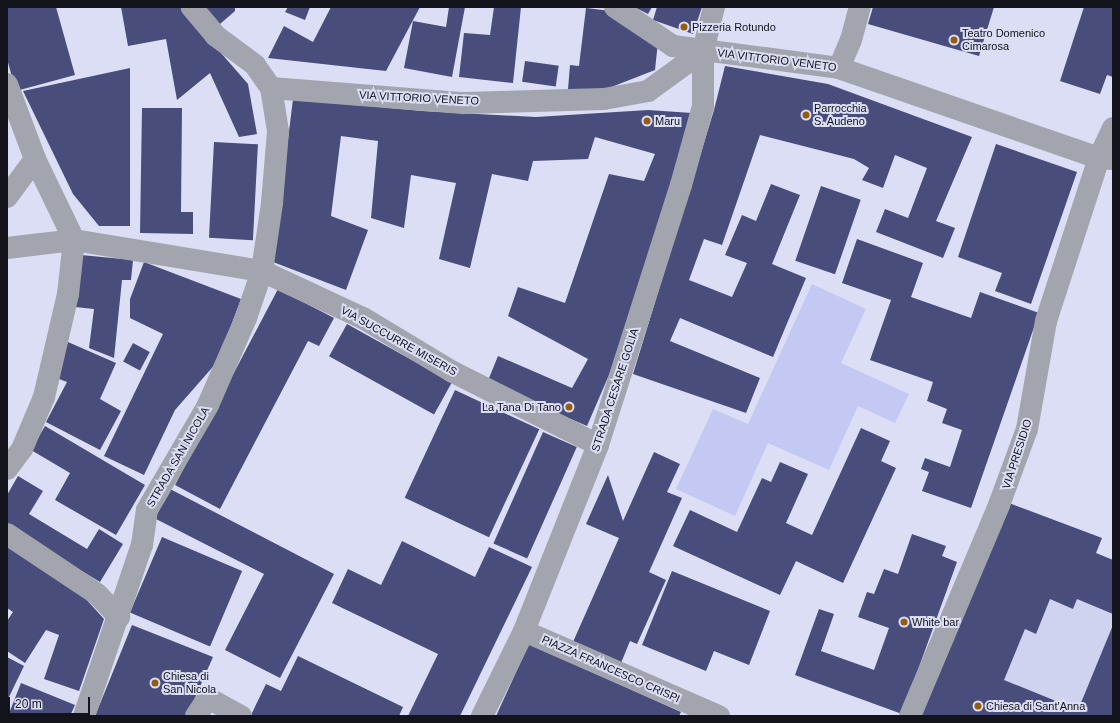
<!DOCTYPE html>
<html>
<head>
<meta charset="utf-8">
<style>
	body { margin:0 }
	#map { position:relative; width:1120px; height:723px; overflow:hidden; background:#dbdef5; font-family:Arial,sans-serif }
	div>[style] { position:absolute }
	[style*='--x'] { left:calc(var(--x)*1px); top:calc(var(--y)*1px); width:calc(var(--w)*1px); rotate:calc(var(--a)*1deg) }
	.built>* { inset:0; background:#cfd3f0 }
	.green>* { inset:0; background:#c3c9f3 }
	.building>* { inset:0; background:#494d7c; transform-origin:0 0 }
	.minor>* { height:22px; margin:-11px; padding:0 11px; transform-origin:11px; border-radius:11px; background:#a3a5ae }
	.dots>* { width:11px; height:11px; translate:-50% -50%; box-sizing:border-box; border:2px solid #dbdef5; border-radius:50% }
	span { translate:-50% -50%; white-space:nowrap; text-align:center; line-height:1.15; -webkit-text-stroke:4px #dbdef5; paint-order:stroke }
	.poi-label { font-size:11px; color:#12131b }
	.left { translate:0 -50%; text-align:left }
	.right { translate:-100% -50%; text-align:right }
	.street-label { font-size:11px; color:#12131b }
	.frame { position:absolute; inset:0; border:8px solid #12131b; pointer-events:none }
	.scale { position:absolute; left:8px; top:697px; width:82px; height:18px; box-sizing:border-box; border:2px solid #12131b; border-top:0; padding-left:5px; font-size:12px; line-height:14px; white-space:nowrap; color:#12131b; -webkit-text-stroke:3px #dbdef5; paint-order:stroke }
</style>
</head>
<body>
<div id="map">
	<div class="built">
		<div style="clip-path:polygon(1009px 503px,1102px 538px,1096px 553px,1113px 560px,1113px 716px,969px 698px)"></div>
	</div>
	<div class="green">
		<div style="clip-path:polygon(812px 284px,866px 309px,841px 363px,909px 394px,895px 423px,858px 406px,829px 470px,768px 443px,735px 516px,676px 489px,713px 409px,748px 424px)"></div>
	</div>
	<div class="building">
		<div style="clip-path:polygon(7px 7px,56px 7px,75px 75px,16px 91px,7px 59px)"></div>
		<div style="clip-path:polygon(121px 7px,184px 7px,187px 14px,248px 84px,257px 134px,239px 137px,210px 73px,177px 100px,166px 39px,128px 46px)"></div>
		<div style="clip-path:polygon(205px 7px,235px 7px,235px 11px,220px 24px)"></div>
		<div style="clip-path:polygon(288px 7px,310px 7px,305px 20px,285px 12px)"></div>
		<div style="clip-path:polygon(331px 7px,420px 7px,386px 71px,268px 58px,284px 26px,313px 42px)"></div>
		<div style="clip-path:polygon(449px 7px,465px 7px,452px 77px,404px 68px,413px 21px,446px 27px)"></div>
		<div style="clip-path:polygon(494px 7px,521px 7px,513px 83px,459px 77px,464px 33px,490px 35px)"></div>
		<div style="clip-path:polygon(634px 7px,652px 7px,648px 14px)"></div>
		<div style="clip-path:polygon(657px 7px,702px 7px,693px 34px,653px 20px)"></div>
		<div style="clip-path:polygon(873px 7px,994px 7px,979px 56px,868px 24px)"></div>
		<div style="clip-path:polygon(1084px 7px,1113px 7px,1113px 77px,1107px 75px,1100px 94px,1060px 81px)"></div>
		<div style="clip-path:polygon(586px 8px,611px 11px,658px 42px,655px 70px,596px 93px,568px 89px,570px 65px,579px 66px)"></div>
		<div style="left:525px;top:61px;width:34px;height:21px;rotate:8deg"></div>
		<div style="clip-path:polygon(725px 66px,828px 84px,972px 137px,936px 221px,955px 228px,943px 258px,876px 232px,885px 209px,908px 218px,927px 168px,895px 155px,883px 188px,862px 180px,869px 168px,854px 159px,760px 135px,722px 245px,704px 239px,689px 280px,732px 297px,747px 263px,725px 255px,742px 215px,756px 221px,771px 184px,800px 195px,772px 264px,806px 278px,773px 357px,680px 318px,670px 341px,760px 378px,746px 413px,633px 374px,714px 110px)"></div>
		<div style="clip-path:polygon(130px 68px,130px 226px,99px 226px,73px 194px,23px 91px)"></div>
		<div style="clip-path:polygon(293px 99px,422px 111px,536px 117px,648px 110px,692px 113px,671px 189px,612px 368px,587px 426px,487px 383px,498px 356px,572px 388px,588px 359px,508px 316px,518px 287px,565px 303px,609px 174px,644px 181px,655px 154px,595px 137px,588px 159px,533px 161px,528px 181px,492px 174px,470px 268px,439px 259px,456px 183px,411px 175px,404px 228px,371px 218px,378px 141px,341px 136px,331px 216px,368px 230px,346px 290px,273px 262px)"></div>
		<div style="clip-path:polygon(142px 108px,182px 108px,181px 212px,193px 212px,193px 234px,140px 233px)"></div>
		<div style="left:214px;top:142px;width:44px;height:96px;rotate:3deg"></div>
		<div style="clip-path:polygon(996px 144px,1077px 172px,1031px 304px,995px 291px,1002px 273px,958px 257px)"></div>
		<div style="left:821px;top:186px;width:42px;height:79px;rotate:19deg"></div>
		<div style="clip-path:polygon(857px 239px,923px 263px,911px 297px,971px 318px,980px 292px,1039px 313px,971px 508px,922px 491px,929px 472px,921px 469px,925px 458px,950px 467px,962px 430px,942px 423px,947px 409px,927px 401px,933px 382px,870px 360px,891px 300px,842px 283px)"></div>
		<div style="clip-path:polygon(81px 255px,133px 260px,131px 280px,122px 280px,114px 358px,89px 348px,94px 309px,75px 307px)"></div>
		<div style="clip-path:polygon(144px 262px,241px 299px,218px 361px,175px 410px,144px 475px,104px 456px,163px 334px,130px 318px,130px 299px)"></div>
		<div style="clip-path:polygon(278px 289px,334px 318px,319px 346px,308px 341px,220px 509px,175px 485px)"></div>
		<div style="left:347px;top:324px;width:120px;height:37px;rotate:29deg"></div>
		<div style="clip-path:polygon(68px 342px,116px 363px,100px 399px,121px 411px,100px 450px,46px 422px,67px 382px,54px 377px)"></div>
		<div style="left:133px;top:343px;width:19px;height:21px;rotate:28deg"></div>
		<div style="left:455px;top:390px;width:93px;height:119px;rotate:25deg"></div>
		<div style="clip-path:polygon(45px 426px,145px 485px,116px 535px,55px 500px,70px 473px,31px 450px)"></div>
		<div style="clip-path:polygon(861px 428px,890px 441px,881px 461px,896px 468px,843px 583px,796px 561px,780px 595px,673px 546px,690px 510px,737px 532px,762px 478px,771px 482px,780px 462px,808px 474px,786px 523px,812px 535px)"></div>
		<div style="left:543px;top:432px;width:37px;height:122px;rotate:24deg"></div>
		<div style="clip-path:polygon(654px 452px,680px 464px,667px 492px,682px 498px,649px 572px,666px 580px,637px 644px,630px 641px,621px 663px,573px 642px,619px 538px,586px 524px,608px 475px,623px 521px)"></div>
		<div style="clip-path:polygon(18px 476px,43px 491px,29px 514px,87px 549px,99px 529px,123px 544px,100px 582px,7px 526px,7px 495px)"></div>
		<div style="clip-path:polygon(170px 489px,334px 574px,280px 678px,225px 650px,264px 574px,154px 518px)"></div>
		<div style="clip-path:polygon(1009px 503px,1102px 538px,1096px 553px,1113px 560px,1113px 614px,1077px 599px,1073px 609px,1050px 599px,1036px 634px,1025px 629px,1004px 680px,1078px 710px,1113px 625px,1113px 716px,920px 716px)"></div>
		<div style="clip-path:polygon(912px 534px,946px 546px,942px 556px,957px 562px,902px 714px,795px 675px,819px 609px,834px 614px,821px 651px,874px 670px,889px 628px,858px 617px,867px 592px,874px 594px,884px 569px,898px 574px)"></div>
		<div style="left:162px;top:537px;width:87px;height:82px;rotate:23deg"></div>
		<div style="clip-path:polygon(402px 541px,475px 577px,489px 547px,532px 567px,460px 716px,408px 716px,438px 654px,332px 603px,348px 569px,381px 585px)"></div>
		<div style="clip-path:polygon(7px 543px,75px 587px,104px 619px,79px 691px,44px 679px,59px 635px,46px 630px,25px 663px,7px 651px,7px 621px,13px 612px,7px 608px)"></div>
		<div style="clip-path:polygon(672px 571px,770px 611px,749px 665px,714px 651px,706px 671px,642px 645px)"></div>
		<div style="clip-path:polygon(132px 625px,213px 657px,187px 716px,95px 716px)"></div>
		<div style="clip-path:polygon(529px 644px,681px 712px,679px 716px,496px 716px)"></div>
		<div style="clip-path:polygon(298px 656px,403px 707px,399px 716px,251px 715px,266px 684px,281px 691px)"></div>
		<div style="clip-path:polygon(7px 657px,24px 666px,7px 701px)"></div>
		<div style="clip-path:polygon(21px 683px,75px 705px,70px 716px,8px 716px)"></div>
	</div>
	<div class="minor">
		<div style="--x:615;--y:7;--w:70;--a:33.9"></div>
		<div style="--x:673;--y:46;--w:167;--a:7.5"></div>
		<div style="--x:839;--y:68;--w:275;--a:19.1"></div>
		<div style="--x:1099;--y:158;--w:14;--a:4"></div>
		<div style="--x:839;--y:68;--w:30;--a:-67"></div>
		<div style="--x:851;--y:40;--w:34;--a:-75"></div>
		<div style="--x:7;--y:84;--w:80;--a:69.5"></div>
		<div style="--x:35;--y:159;--w:90;--a:64.3"></div>
		<div style="--x:74;--y:240;--w:191;--a:9.4"></div>
		<div style="--x:262;--y:271;--w:111;--a:25"></div>
		<div style="--x:363;--y:318;--w:105;--a:31"></div>
		<div style="--x:453;--y:372;--w:162;--a:26.7"></div>
		<div style="--x:271;--y:88;--w:193;--a:4.5"></div>
		<div style="--x:463;--y:103;--w:141;--a:-1.6"></div>
		<div style="--x:604;--y:99;--w:45;--a:-10.3"></div>
		<div style="--x:648;--y:91;--w:68;--a:-36"></div>
		<div style="--x:7;--y:197;--w:47;--a:-53.6"></div>
		<div style="--x:7;--y:248;--w:67;--a:-6.8"></div>
		<div style="--x:74;--y:240;--w:54;--a:96.3"></div>
		<div style="--x:68;--y:294;--w:106;--a:103.1"></div>
		<div style="--x:44;--y:397;--w:56;--a:112.9"></div>
		<div style="--x:22;--y:449;--w:25;--a:127"></div>
		<div style="--x:7;--y:534;--w:108;--a:33.7"></div>
		<div style="--x:97;--y:594;--w:32;--a:46"></div>
		<div style="--x:524;--y:631;--w:213;--a:23.6"></div>
		<div style="--x:84;--y:716;--w:181;--a:-71.3"></div>
		<div style="--x:142;--y:545;--w:35;--a:-82"></div>
		<div style="--x:147;--y:510;--w:121;--a:-59.8"></div>
		<div style="--x:208;--y:405;--w:95;--a:-66.4"></div>
		<div style="--x:246;--y:318;--w:50;--a:-71.2"></div>
		<div style="--x:262;--y:271;--w:69;--a:-81.6"></div>
		<div style="--x:272;--y:203;--w:72;--a:-85.2"></div>
		<div style="--x:278;--y:131;--w:44;--a:-99.2"></div>
		<div style="--x:271;--y:88;--w:28;--a:-125"></div>
		<div style="--x:255;--y:65;--w:49;--a:-143.4"></div>
		<div style="--x:216;--y:36;--w:38;--a:-130"></div>
		<div style="--x:196;--y:716;--w:22;--a:-56"></div>
		<div style="--x:208;--y:698;--w:38;--a:29"></div>
		<div style="--x:482;--y:716;--w:95;--a:-63.7"></div>
		<div style="--x:524;--y:631;--w:200;--a:-68.3"></div>
		<div style="--x:598;--y:445;--w:273;--a:-72.3"></div>
		<div style="--x:681;--y:185;--w:82;--a:-74.4"></div>
		<div style="--x:703;--y:106;--w:55;--a:-90"></div>
		<div style="--x:703;--y:51;--w:45;--a:-76"></div>
		<div style="--x:910;--y:716;--w:229;--a:-67.1"></div>
		<div style="--x:999;--y:505;--w:81;--a:-69.8"></div>
		<div style="--x:1027;--y:429;--w:110;--a:-80"></div>
		<div style="--x:1046;--y:321;--w:171;--a:-72"></div>
		<div style="--x:1099;--y:158;--w:33;--a:-65"></div>
	</div>
	<div class="dots">
		<div style="left:684px;top:27px;background:#925d11"></div>
		<div style="left:954px;top:40px;background:#925d11"></div>
		<div style="left:806px;top:115px;background:#925d11"></div>
		<div style="left:647px;top:121px;background:#925d11"></div>
		<div style="left:569px;top:407px;background:#925d11"></div>
		<div style="left:904px;top:622px;background:#925d11"></div>
		<div style="left:155px;top:683px;background:#925d11"></div>
		<div style="left:978px;top:706px;background:#925d11"></div>
	</div>
	<div class="poi-label">
		<span class="left" style="left:692px;top:27px">Pizzeria Rotundo</span>
		<span class="left" style="left:962px;top:40px">Teatro Domenico<br>Cimarosa</span>
		<span class="left" style="left:814px;top:115px">Parrocchia<br>S. Audeno</span>
		<span class="left" style="left:655px;top:121px">Maru</span>
		<span class="right" style="left:561px;top:407px">La Tana Di Tano</span>
		<span class="left" style="left:912px;top:622px">White bar</span>
		<span class="left" style="left:163px;top:683px">Chiesa di<br>San Nicola</span>
		<span class="left" style="left:986px;top:706px">Chiesa di Sant'Anna</span>
	</div>
	<div class="street-label">
		<span style="left:777px;top:60px;rotate:7deg">VIA VITTORIO VENETO</span>
		<span style="left:419px;top:98px;rotate:3deg">VIA VITTORIO VENETO</span>
		<span style="left:399px;top:341px;rotate:29deg">VIA SUCCURRE MISERIS</span>
		<span style="left:615px;top:390px;rotate:-72deg">STRADA CESARE GOLIA</span>
		<span style="left:1017px;top:454px;rotate:-72deg">VIA PRESIDIO</span>
		<span style="left:178px;top:457px;rotate:-60deg">STRADA SAN NICOLA</span>
		<span style="left:611px;top:669px;rotate:24deg">PIAZZA FRANCESCO CRISPI</span>
	</div>
	<div class="frame"></div>
	<div class="scale">20 m</div>
</div>
</body>
</html>
